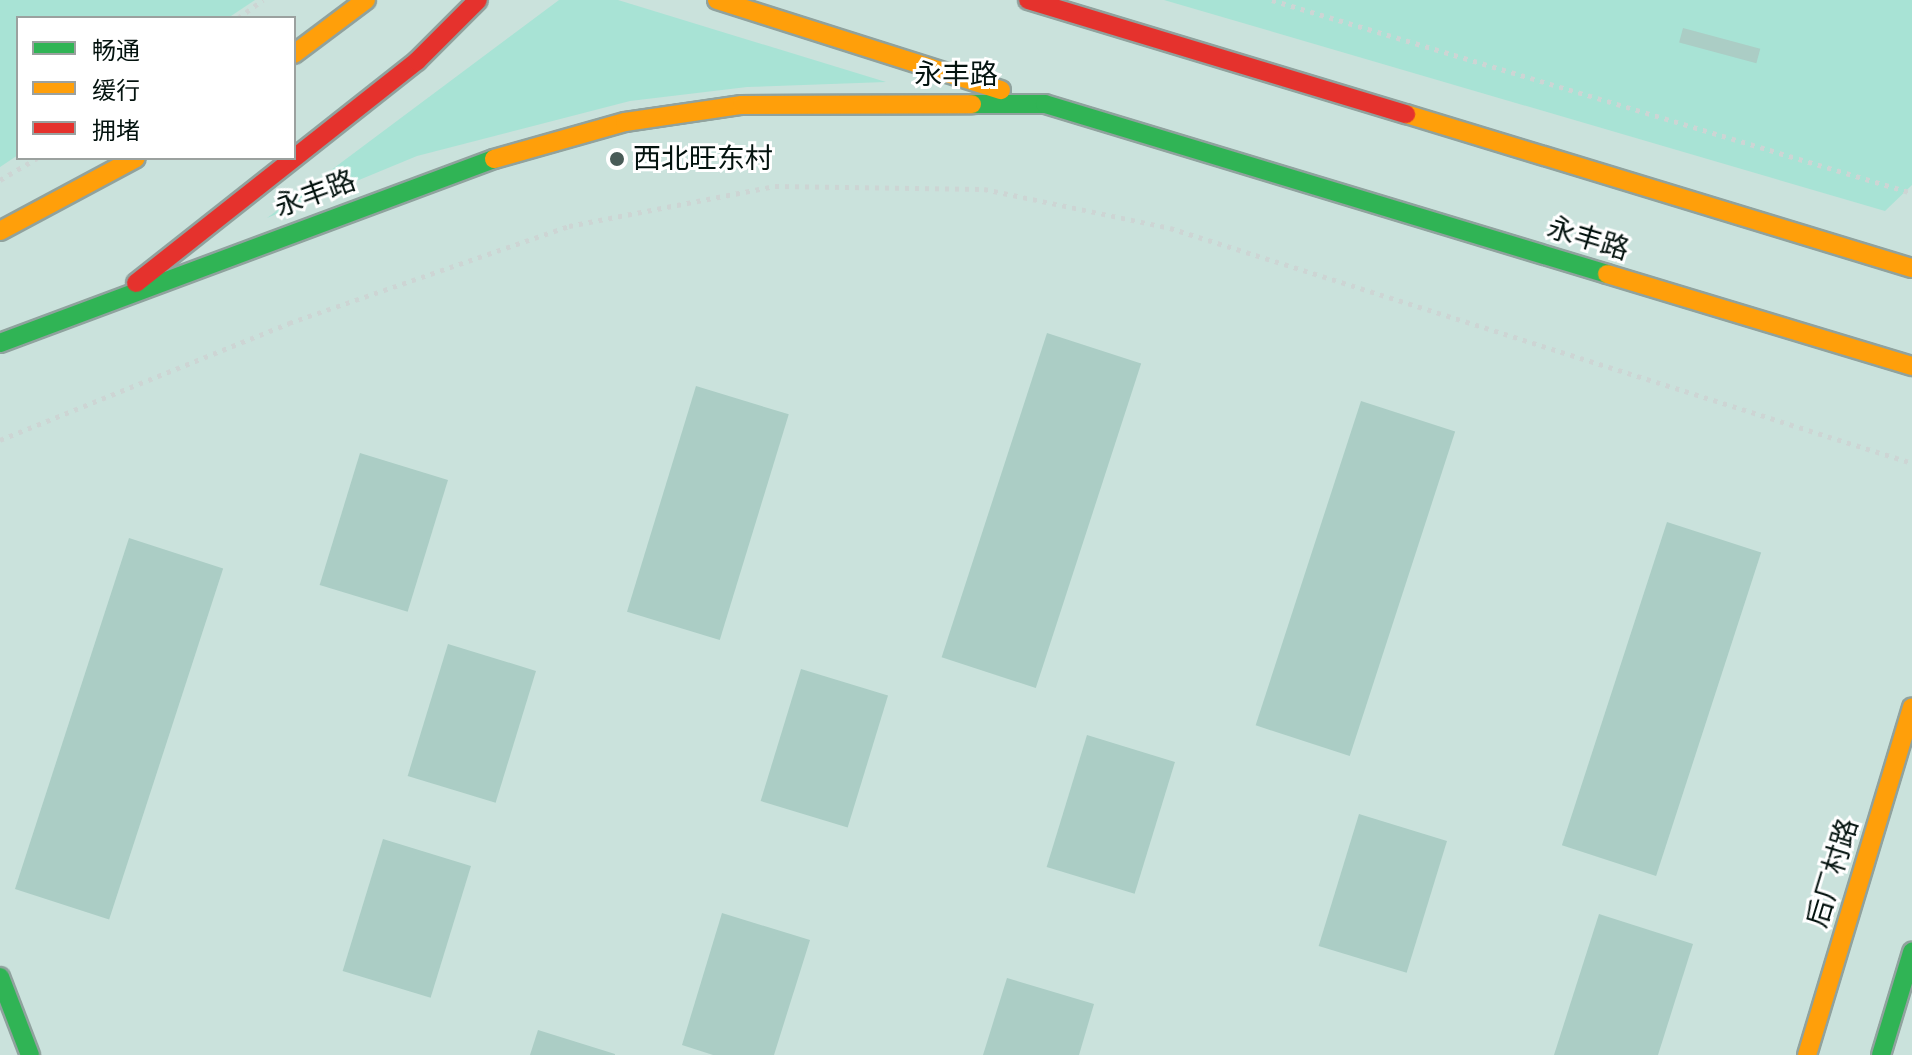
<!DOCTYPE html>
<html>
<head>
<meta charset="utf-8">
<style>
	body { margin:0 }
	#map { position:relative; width:1912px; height:1055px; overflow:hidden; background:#cae2dc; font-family:Roboto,"Noto Sans SC",sans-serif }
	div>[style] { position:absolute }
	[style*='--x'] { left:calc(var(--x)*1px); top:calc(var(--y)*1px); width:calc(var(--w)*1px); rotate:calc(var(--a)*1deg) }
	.green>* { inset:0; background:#a8e3d5 }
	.building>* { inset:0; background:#abcdc5; transform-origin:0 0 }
	.path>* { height:5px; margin-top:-2.5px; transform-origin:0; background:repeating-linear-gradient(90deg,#cdd5d4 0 4px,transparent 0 10px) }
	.roads { filter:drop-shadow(2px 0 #90a29e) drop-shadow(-2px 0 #90a29e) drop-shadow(0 2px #90a29e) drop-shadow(0 -2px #90a29e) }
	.fast>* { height:18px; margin:-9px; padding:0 9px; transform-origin:9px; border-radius:9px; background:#30b455 }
	.slow>* { height:18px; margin:-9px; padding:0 9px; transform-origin:9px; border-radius:9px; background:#ff9f0a }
	.jam>* { height:18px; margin:-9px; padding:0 9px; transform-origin:9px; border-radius:9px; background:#e5322d }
	.dots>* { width:22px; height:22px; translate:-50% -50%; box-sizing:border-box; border:4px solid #fff; border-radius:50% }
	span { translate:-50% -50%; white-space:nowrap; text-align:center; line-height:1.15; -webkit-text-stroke:6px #fff; paint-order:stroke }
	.street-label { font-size:28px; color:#04130f }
	.poi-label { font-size:28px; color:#04130f }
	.left { translate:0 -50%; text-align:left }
	.legend { position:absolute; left:16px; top:16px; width:280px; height:144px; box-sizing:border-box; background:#fff; border:2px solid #9ba19f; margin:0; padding:10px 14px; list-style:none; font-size:24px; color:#04130f }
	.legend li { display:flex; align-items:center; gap:16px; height:40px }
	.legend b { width:40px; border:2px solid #9ba19f }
</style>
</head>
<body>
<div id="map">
	<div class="green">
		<div style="clip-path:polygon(0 0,255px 0,228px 18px,18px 18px,18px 155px,0 167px)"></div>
		<div style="clip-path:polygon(559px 0,618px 0,886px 82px,747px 87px,630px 101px,417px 156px,267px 218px)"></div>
		<div style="clip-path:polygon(1164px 0,1912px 0,1912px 185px,1885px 211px)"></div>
	</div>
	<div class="building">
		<div style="left:1683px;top:28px;width:80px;height:15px;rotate:15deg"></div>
		<div style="left:1047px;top:333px;width:99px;height:341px;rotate:18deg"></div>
		<div style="left:696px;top:386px;width:97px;height:236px;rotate:17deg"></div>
		<div style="left:1361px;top:401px;width:99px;height:341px;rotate:18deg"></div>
		<div style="left:360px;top:453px;width:92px;height:138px;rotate:17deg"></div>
		<div style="left:1667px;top:522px;width:99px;height:340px;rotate:18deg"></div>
		<div style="left:129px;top:538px;width:99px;height:369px;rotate:18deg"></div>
		<div style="left:448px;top:644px;width:92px;height:138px;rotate:17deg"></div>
		<div style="left:801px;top:669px;width:91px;height:138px;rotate:17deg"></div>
		<div style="left:1087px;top:735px;width:92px;height:138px;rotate:17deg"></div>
		<div style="left:1359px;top:814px;width:92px;height:138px;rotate:17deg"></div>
		<div style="left:383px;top:839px;width:92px;height:138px;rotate:17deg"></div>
		<div style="clip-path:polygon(722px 913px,810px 940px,774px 1055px,713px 1055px,682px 1045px)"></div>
		<div style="clip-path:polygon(1599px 914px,1693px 944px,1658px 1055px,1554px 1055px)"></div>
		<div style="clip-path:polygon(1007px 978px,1094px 1004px,1079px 1055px,983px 1055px)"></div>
		<div style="clip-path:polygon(538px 1030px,615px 1054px,615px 1055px,530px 1055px)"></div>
	</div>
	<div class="path">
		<div style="--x:1272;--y:0;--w:668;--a:16.78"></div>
		<div style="--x:238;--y:18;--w:31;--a:-36"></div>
		<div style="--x:0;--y:180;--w:43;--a:-30.7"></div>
		<div style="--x:0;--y:440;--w:312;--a:-22"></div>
		<div style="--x:289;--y:323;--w:296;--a:-19.1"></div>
		<div style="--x:569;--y:226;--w:210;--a:-11"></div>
		<div style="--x:775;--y:186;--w:209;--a:0.8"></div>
		<div style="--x:984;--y:189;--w:190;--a:11.8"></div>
		<div style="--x:1170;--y:228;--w:778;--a:17.57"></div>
	</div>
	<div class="roads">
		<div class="fast">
			<div style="--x:972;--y:104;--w:73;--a:0"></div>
			<div style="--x:1045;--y:104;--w:587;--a:16.83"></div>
			<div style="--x:0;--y:343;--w:527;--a:-20.43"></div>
			<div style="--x:0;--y:977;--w:84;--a:69"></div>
			<div style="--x:1881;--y:1055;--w:108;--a:-73.2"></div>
		</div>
		<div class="slow">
			<div style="--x:717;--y:0;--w:298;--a:17.6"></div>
			<div style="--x:294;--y:54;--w:90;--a:-36.9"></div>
			<div style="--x:1406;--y:114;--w:529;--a:16.93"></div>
			<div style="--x:494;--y:159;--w:136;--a:-15.8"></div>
			<div style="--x:625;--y:122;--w:118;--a:-8.3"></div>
			<div style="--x:742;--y:105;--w:230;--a:-0.2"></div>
			<div style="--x:0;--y:231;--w:154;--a:-28.2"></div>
			<div style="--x:1607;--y:274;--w:319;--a:16.8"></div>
			<div style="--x:1807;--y:1055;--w:363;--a:-73.2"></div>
		</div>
		<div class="jam">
			<div style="--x:1028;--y:0;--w:395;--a:16.8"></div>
			<div style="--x:136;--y:283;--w:358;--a:-38.3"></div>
			<div style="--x:417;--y:61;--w:86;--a:-45"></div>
		</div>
	</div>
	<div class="dots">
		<div style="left:617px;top:159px;background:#495b57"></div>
	</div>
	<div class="street-label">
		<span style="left:956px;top:75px">永丰路</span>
		<span style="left:315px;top:194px;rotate:-20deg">永丰路</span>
		<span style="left:1588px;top:239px;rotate:17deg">永丰路</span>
		<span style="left:1833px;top:873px;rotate:-73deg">后厂村路</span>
	</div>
	<div class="poi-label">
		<span class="left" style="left:633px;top:159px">西北旺东村</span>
	</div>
	<ul class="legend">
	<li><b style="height:10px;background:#30b455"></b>畅通</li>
	<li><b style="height:10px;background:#ff9f0a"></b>缓行</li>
	<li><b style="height:10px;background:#e5322d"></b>拥堵</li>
	</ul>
</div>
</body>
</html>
